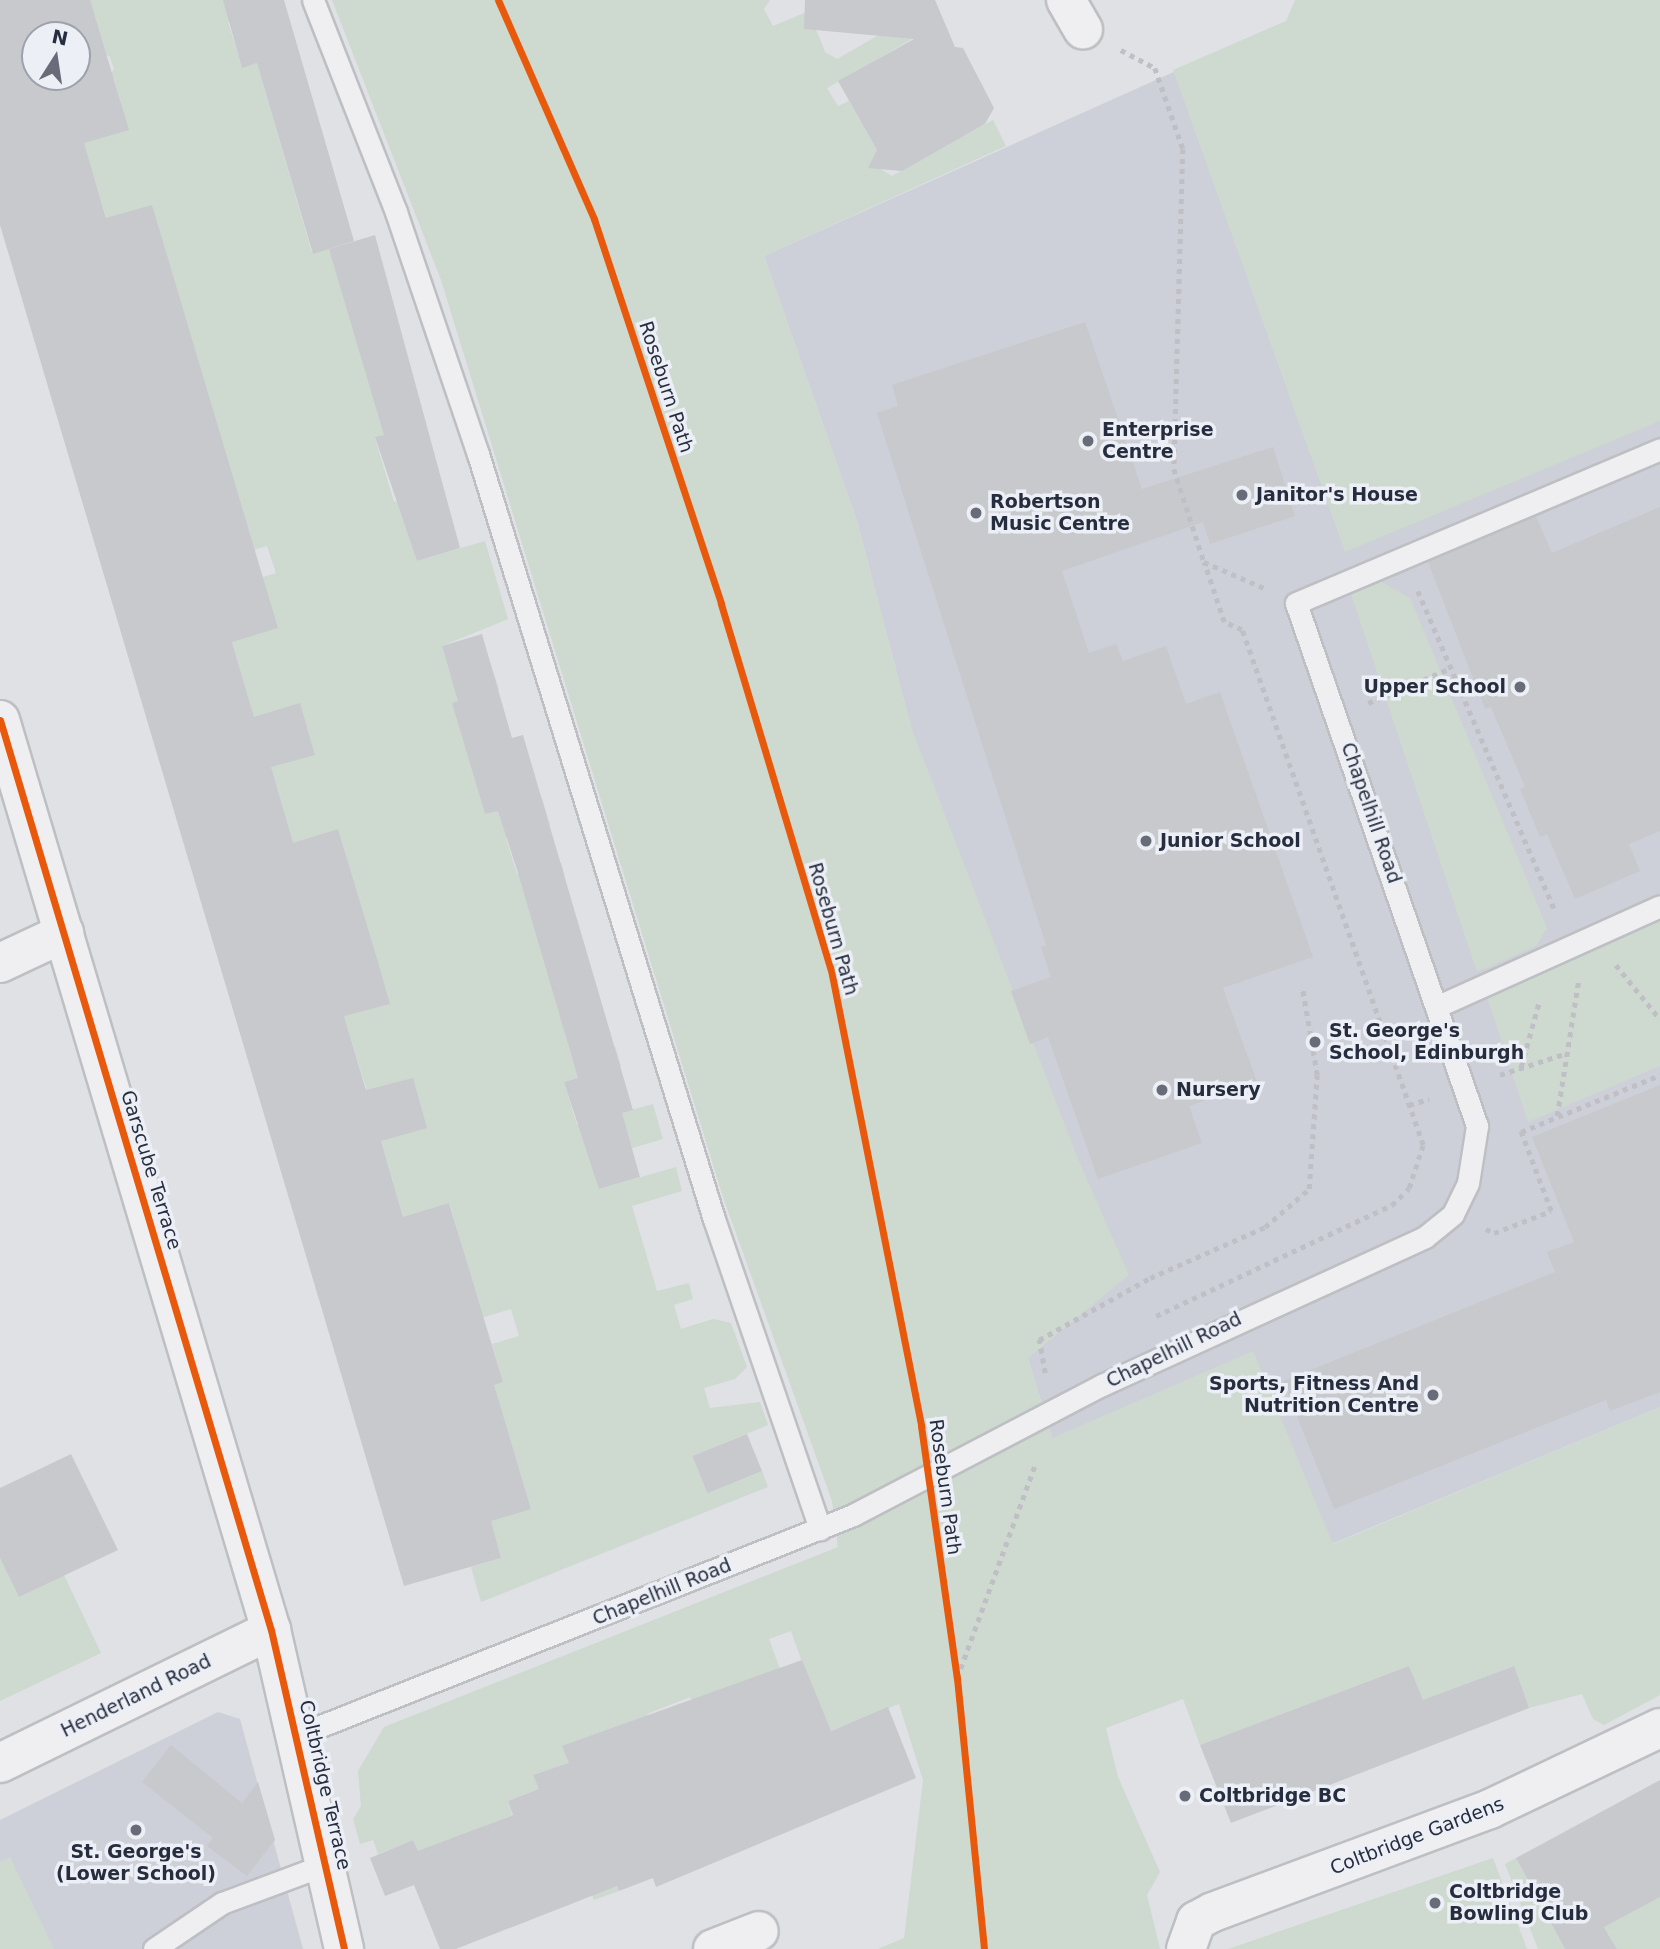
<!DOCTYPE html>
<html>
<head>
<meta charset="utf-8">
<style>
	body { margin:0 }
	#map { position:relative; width:1660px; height:1949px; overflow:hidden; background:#dfe1e5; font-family:"DejaVu Sans",sans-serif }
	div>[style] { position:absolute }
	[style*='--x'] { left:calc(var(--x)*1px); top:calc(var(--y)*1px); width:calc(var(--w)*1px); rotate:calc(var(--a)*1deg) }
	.built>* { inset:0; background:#cdd0d8 }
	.green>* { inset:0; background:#ced9d0 }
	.building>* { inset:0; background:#c7c9cd; transform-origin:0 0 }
	.path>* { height:4.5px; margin-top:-2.25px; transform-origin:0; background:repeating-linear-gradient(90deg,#bfbfc5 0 5px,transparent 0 10px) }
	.roads { filter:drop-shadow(2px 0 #bdbfc3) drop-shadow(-2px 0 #bdbfc3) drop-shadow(0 2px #bdbfc3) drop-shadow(0 -2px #bdbfc3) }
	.lane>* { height:21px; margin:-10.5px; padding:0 10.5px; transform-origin:10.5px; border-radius:10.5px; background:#efeff2 }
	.street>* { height:38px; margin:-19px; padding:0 19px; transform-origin:19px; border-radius:19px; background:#efeff2 }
	.cycleway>* { height:7px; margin:-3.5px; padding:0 3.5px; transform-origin:3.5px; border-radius:3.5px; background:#e8590c }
	.dots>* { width:19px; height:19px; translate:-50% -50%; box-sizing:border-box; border:4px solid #eceff5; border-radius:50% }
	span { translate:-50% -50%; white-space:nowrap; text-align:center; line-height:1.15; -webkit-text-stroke:7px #eceff5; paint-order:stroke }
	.street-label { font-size:19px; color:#262d3e }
	.poi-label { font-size:19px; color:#262d3e; font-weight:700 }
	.left { translate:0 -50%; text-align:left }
	.right { translate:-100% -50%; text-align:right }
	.north { position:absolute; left:21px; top:21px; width:70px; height:70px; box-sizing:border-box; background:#eceff5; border:2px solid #9da1ac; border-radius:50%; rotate:12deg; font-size:19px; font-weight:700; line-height:28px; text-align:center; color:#262d3e }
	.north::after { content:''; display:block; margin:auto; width:24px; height:32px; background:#676c78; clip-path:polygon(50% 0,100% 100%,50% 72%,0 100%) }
</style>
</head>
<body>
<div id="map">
	<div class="built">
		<div style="clip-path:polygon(1334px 0,1660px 0,1660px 1407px,1154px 1618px,1052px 1438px,1028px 1358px,911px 727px,857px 521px,764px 256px)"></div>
		<div style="clip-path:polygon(218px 1712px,240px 1719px,303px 1949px,0 1949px,0 1820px)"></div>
	</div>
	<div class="green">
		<div style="clip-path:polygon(90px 0,223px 0,271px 9px,228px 22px,242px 67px,257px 63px,312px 253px,329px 248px,388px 434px,375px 438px,394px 502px,399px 501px,417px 561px,485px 541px,508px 619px,442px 646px,451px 677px,491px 665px,499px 689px,453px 703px,485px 814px,542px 798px,550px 825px,506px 838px,517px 874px,561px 862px,565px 877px,528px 888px,572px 1059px,615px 1046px,621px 1066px,564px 1082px,577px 1125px,653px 1104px,663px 1139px,591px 1160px,599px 1189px,676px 1167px,682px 1191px,632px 1206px,657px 1291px,689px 1283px,693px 1299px,674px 1305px,681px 1329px,713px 1319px,731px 1323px,747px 1367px,735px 1379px,704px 1388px,710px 1408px,760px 1402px,768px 1425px,692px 1456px,707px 1493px,762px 1471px,768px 1487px,481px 1602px,471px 1567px,501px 1558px,489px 1517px,531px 1509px,515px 1456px,483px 1465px,457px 1393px,503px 1382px,492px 1344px,519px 1336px,511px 1309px,465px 1323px,464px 1254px,450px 1204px,404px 1220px,380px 1138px,426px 1127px,412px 1078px,368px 1094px,343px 1013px,353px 880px,338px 829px,293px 846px,269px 762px,315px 755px,300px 704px,255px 721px,231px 638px,263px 577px,276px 573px,267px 546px,209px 563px,152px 205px,108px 223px,82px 138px,121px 104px,114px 78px,106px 81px,114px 69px,110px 57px,77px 35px)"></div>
		<div style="clip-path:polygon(332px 0,770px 0,764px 9px,773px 26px,809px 11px,825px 52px,837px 59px,928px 7px,938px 24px,827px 88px,838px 106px,849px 101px,877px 150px,879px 168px,892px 176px,993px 120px,1006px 146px,764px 256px,857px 521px,911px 727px,1078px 1159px,1129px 1275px,1028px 1358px,1052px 1438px,1253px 1351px,1333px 1544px,1660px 1407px,1660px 1695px,1604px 1725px,1593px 1719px,1582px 1694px,1529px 1708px,1513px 1666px,1423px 1701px,1409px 1666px,1200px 1745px,1183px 1699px,1106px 1728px,1118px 1777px,1160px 1872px,1147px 1895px,1160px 1949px,878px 1949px,904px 1938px,923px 1780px,899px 1704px,827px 1732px,791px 1631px,769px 1639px,780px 1669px,711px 1752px,690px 1697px,647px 1714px,662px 1755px,563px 1747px,619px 1891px,594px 1900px,542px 1772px,533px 1775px,539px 1789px,508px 1801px,512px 1815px,447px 1841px,418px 1852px,413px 1840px,378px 1854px,373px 1840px,360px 1844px,353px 1819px,361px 1806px,358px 1771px,384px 1727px,838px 1547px,832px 1501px,723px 1197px,441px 280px)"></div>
		<div style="clip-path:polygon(1295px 0,1660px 0,1660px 421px,1345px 552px,1173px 70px,1286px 21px)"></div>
		<div style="clip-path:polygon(1380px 581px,1410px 598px,1547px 928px,1536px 946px,1477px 972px,1350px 591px)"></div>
		<div style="clip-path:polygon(1660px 915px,1660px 1066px,1528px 1122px,1486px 994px)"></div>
		<div style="clip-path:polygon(0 1558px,19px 1597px,64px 1575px,101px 1653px,0 1701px)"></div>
		<div style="clip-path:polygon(10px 1857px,54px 1949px,0 1949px,0 1862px)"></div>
		<div style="clip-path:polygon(1493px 1858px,1527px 1949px,1228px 1949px)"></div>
		<div style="clip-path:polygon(1516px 1858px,1565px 1949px,1538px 1949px,1505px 1864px)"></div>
		<div style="clip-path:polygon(1660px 1897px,1660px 1949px,1617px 1949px,1604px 1926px)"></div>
	</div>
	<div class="building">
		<div style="clip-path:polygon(evenodd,0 0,90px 0,129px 130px,84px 143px,106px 218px,152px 205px,278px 628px,232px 642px,254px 717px,300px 703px,315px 755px,271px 767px,293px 843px,338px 829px,375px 952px,390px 1004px,344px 1016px,366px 1090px,413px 1078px,427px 1128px,381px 1141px,403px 1217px,449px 1203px,503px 1382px,494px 1385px,531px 1509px,491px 1521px,501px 1558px,404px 1586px,0 225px,0 0,35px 35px,77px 35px,77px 77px,35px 77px,35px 35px)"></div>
		<div style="clip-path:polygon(223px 0,284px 0,354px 241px,313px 254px,257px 63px,242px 68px)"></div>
		<div style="clip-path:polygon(805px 0,935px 0,955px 47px,963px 48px,994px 108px,985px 124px,902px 171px,868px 168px,877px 150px,838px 81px,914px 39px,804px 29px)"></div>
		<div style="clip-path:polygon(375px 235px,460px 548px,417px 561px,375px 437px,384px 435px,329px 249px)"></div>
		<div style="clip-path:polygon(1085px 322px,1142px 489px,1273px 447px,1295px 516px,1210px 544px,1203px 522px,1062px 571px,1089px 653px,1116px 644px,1123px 661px,1166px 646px,1186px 704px,1220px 692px,1313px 957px,1223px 988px,1257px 1082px,1189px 1106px,1202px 1143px,1098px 1179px,1048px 1037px,1030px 1044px,1011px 991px,1051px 977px,1041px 947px,1046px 945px,877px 413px,898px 406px,892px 385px)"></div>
		<div style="clip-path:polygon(1660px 507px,1660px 831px,1629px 844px,1640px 871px,1575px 899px,1547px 834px,1540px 837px,1520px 789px,1525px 787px,1491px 707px,1485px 709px,1428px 562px,1536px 516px,1552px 553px)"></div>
		<div style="clip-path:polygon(482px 634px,512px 738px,523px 735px,633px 1110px,622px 1113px,640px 1177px,599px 1189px,564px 1082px,578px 1078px,518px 873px,498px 811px,485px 814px,452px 703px,458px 701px,442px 646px)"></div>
		<div style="clip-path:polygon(1660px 1085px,1660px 1392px,1610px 1411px,1606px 1400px,1334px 1509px,1283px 1381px,1555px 1272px,1547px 1252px,1574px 1242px,1532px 1137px)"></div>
		<div style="left:747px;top:1434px;width:40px;height:59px;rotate:68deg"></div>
		<div style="clip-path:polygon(71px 1454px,118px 1550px,19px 1597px,0 1558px,0 1488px)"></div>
		<div style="clip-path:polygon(802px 1660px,831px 1731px,888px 1707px,916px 1778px,656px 1887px,653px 1878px,619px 1891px,617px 1886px,456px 1949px,440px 1949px,414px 1885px,385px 1896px,370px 1858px,413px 1840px,418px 1851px,513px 1815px,508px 1801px,539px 1789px,533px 1775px,569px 1763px,562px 1746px)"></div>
		<div style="clip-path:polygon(1409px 1666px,1423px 1700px,1514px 1666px,1529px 1708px,1231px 1823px,1200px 1745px)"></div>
		<div style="clip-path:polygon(171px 1745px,242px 1803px,258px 1782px,275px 1840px,247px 1876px,207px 1846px,213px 1838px,142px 1782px)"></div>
		<div style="clip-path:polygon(1660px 1780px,1660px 1897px,1604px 1927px,1617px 1949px,1565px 1949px,1516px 1858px)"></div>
	</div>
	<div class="path">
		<div style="--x:1121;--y:50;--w:38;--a:28"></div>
		<div style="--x:1155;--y:68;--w:86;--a:70.9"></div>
		<div style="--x:1183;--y:149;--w:320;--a:91.6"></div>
		<div style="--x:1174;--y:469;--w:98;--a:72.1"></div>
		<div style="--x:1204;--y:562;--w:65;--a:23.4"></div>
		<div style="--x:1418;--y:591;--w:348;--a:66.8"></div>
		<div style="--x:1368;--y:703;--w:90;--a:-22.9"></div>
		<div style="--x:1616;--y:965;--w:70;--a:50.8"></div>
		<div style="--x:1521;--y:1067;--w:67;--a:-74.5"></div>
		<div style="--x:1500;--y:1075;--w:71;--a:-18.2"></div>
		<div style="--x:1409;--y:1105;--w:21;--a:-17"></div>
		<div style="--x:1557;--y:1116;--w:135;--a:-81"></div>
		<div style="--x:1486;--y:1229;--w:9;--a:27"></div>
		<div style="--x:1494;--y:1233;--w:61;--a:-21.1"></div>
		<div style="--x:1551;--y:1211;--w:85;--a:-110.8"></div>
		<div style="--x:1521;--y:1132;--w:150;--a:-22.3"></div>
		<div style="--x:1156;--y:1316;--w:261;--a:-25.2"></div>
		<div style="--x:1392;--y:1205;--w:24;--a:-45"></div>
		<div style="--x:1409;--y:1188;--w:45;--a:-72"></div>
		<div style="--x:1423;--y:1145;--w:546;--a:-109.36"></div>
		<div style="--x:1242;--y:630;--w:20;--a:-156"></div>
		<div style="--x:1224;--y:622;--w:63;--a:-108.4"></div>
		<div style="--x:1045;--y:1373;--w:34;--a:-100"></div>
		<div style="--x:1039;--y:1340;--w:127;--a:-29.2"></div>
		<div style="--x:1150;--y:1278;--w:126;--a:-23.9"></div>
		<div style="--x:1265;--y:1227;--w:58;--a:-40.8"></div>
		<div style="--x:1309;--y:1189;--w:114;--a:-86"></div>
		<div style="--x:1317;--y:1075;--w:90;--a:-99.6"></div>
		<div style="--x:957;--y:1678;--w:230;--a:-69.9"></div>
	</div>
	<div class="roads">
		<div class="lane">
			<div style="--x:313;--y:0;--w:228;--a:68.6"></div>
			<div style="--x:396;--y:212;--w:256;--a:71.3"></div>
			<div style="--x:478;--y:454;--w:801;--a:72.86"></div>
			<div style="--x:714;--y:1219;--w:328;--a:71.1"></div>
			<div style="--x:1438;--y:1006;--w:243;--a:-24.2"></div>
			<div style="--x:298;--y:1735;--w:597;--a:-21.62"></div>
			<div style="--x:853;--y:1515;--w:281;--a:-27.6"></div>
			<div style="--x:1102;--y:1385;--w:355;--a:-24.6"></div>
			<div style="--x:1425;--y:1237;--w:36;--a:-39"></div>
			<div style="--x:1453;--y:1214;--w:34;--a:-64"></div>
			<div style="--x:1468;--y:1183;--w:58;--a:-81"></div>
			<div style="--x:1477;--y:1126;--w:553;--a:-109.09"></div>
			<div style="--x:1296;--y:603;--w:395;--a:-22.9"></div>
			<div style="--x:154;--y:1949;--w:82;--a:-34.1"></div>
			<div style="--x:222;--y:1903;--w:112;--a:-20.4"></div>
		</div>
		<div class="street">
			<div style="--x:1066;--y:0;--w:34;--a:60"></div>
			<div style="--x:0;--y:720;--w:949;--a:73.42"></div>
			<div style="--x:271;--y:1630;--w:327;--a:77.1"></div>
			<div style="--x:0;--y:963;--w:71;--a:-25.1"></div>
			<div style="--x:0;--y:1763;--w:302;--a:-26.1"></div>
			<div style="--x:713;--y:1949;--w:49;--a:-21.4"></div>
			<div style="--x:1186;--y:1949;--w:30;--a:-70"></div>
			<div style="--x:1196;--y:1921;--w:19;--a:-28"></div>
			<div style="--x:1213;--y:1912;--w:296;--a:-20.4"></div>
			<div style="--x:1490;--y:1809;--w:188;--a:-25.5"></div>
		</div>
	</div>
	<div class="cycleway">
		<div style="--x:498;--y:0;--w:239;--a:66.3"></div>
		<div style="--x:594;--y:219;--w:405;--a:71.7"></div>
		<div style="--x:721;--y:604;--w:387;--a:73.3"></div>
		<div style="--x:832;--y:975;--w:460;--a:78.8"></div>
		<div style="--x:921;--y:1426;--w:255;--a:81.9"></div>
		<div style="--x:957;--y:1678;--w:272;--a:84.3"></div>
		<div style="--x:0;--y:720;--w:949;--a:73.42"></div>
		<div style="--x:271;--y:1630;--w:327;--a:77.1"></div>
	</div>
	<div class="dots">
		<div style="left:1088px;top:441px;background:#676c78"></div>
		<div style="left:1242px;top:495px;background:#676c78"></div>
		<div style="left:976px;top:513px;background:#676c78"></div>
		<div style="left:1520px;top:687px;background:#676c78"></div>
		<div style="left:1146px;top:841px;background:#676c78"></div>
		<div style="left:1315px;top:1042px;background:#676c78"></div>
		<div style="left:1162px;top:1090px;background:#676c78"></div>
		<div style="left:1433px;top:1395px;background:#676c78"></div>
		<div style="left:1185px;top:1796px;background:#676c78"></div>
		<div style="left:136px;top:1830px;background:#676c78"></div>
		<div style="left:1435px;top:1903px;background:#676c78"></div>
	</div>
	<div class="street-label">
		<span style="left:666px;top:387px;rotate:72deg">Roseburn Path</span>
		<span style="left:1371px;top:813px;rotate:71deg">Chapelhill Road</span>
		<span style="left:833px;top:929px;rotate:74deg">Roseburn Path</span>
		<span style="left:151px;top:1170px;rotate:73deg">Garscube Terrace</span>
		<span style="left:1174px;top:1350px;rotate:-26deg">Chapelhill Road</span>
		<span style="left:945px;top:1487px;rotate:82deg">Roseburn Path</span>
		<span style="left:662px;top:1592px;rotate:-22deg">Chapelhill Road</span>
		<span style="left:136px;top:1696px;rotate:-26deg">Henderland Road</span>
		<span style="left:325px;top:1785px;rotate:77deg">Coltbridge Terrace</span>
		<span style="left:1417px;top:1836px;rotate:-21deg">Coltbridge Gardens</span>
	</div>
	<div class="poi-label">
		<span class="left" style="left:1102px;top:441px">Enterprise<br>Centre</span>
		<span class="left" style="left:1256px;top:495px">Janitor's House</span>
		<span class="left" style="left:990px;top:513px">Robertson<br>Music Centre</span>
		<span class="right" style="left:1506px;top:687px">Upper School</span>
		<span class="left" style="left:1160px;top:841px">Junior School</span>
		<span class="left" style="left:1329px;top:1042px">St. George's<br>School, Edinburgh</span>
		<span class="left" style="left:1176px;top:1090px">Nursery</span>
		<span class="right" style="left:1419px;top:1395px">Sports, Fitness And<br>Nutrition Centre</span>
		<span class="left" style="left:1199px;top:1796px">Coltbridge BC</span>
		<span style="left:136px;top:1863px">St. George's<br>(Lower School)</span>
		<span class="left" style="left:1449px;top:1903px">Coltbridge<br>Bowling Club</span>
	</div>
	<div class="north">N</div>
</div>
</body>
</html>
